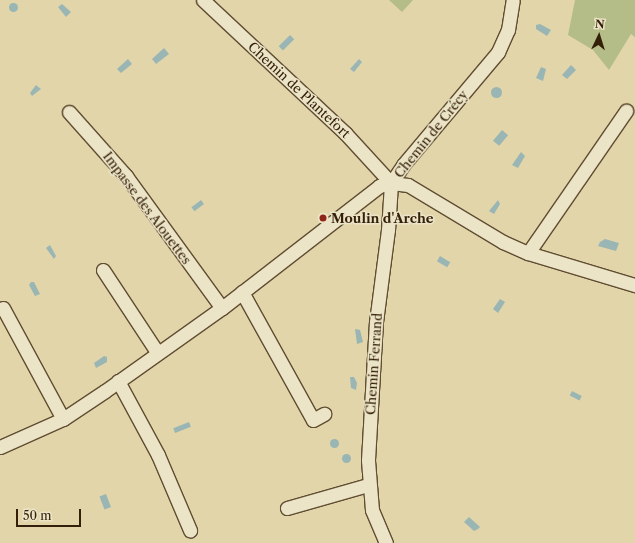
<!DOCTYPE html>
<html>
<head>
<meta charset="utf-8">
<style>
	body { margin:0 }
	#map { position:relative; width:635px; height:543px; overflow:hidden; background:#e2d5a9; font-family:"Libre Caslon Text",serif }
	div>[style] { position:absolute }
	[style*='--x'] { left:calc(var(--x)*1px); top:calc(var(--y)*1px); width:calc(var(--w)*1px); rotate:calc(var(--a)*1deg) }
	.green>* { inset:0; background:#b4bd87 }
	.water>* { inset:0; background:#99b6b4; transform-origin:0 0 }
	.round { border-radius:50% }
	.roads { filter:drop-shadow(1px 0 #604d32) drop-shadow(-1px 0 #604d32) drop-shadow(0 1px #604d32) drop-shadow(0 -1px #604d32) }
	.minor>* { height:13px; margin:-6.5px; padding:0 6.5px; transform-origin:6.5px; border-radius:6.5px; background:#ece4c7 }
	.dots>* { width:11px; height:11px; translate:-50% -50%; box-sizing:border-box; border:2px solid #ece4c7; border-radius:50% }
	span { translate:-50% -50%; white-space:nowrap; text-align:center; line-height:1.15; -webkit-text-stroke:3px #ece4c7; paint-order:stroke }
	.street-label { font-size:13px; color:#34200a }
	.poi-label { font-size:13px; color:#34200a; font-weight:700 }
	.left { translate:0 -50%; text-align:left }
	.north { position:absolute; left:579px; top:16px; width:40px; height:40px; -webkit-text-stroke:3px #ece4c7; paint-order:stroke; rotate:4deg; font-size:11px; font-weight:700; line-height:16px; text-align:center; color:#34200a }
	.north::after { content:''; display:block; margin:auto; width:14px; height:18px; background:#34200a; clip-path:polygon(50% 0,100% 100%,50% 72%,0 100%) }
	.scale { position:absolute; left:16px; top:509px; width:65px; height:18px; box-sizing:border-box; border:2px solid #34200a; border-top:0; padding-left:5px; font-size:12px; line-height:14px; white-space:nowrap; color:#34200a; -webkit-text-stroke:3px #ece4c7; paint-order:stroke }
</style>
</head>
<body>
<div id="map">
	<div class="green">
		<div style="clip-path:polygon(389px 0,413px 0,402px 12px)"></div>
		<div style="clip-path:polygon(575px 0,635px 0,635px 37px,631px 34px,609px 70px,593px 50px,568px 35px)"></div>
	</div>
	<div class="water">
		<div class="round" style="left:8.5px;top:2.5px;width:9px;height:9px"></div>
		<div style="clip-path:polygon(62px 4px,71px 12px,66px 17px,58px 7px)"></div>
		<div style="clip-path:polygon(540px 24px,551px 30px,547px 36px,536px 29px,536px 25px)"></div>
		<div style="left:290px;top:35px;width:6px;height:16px;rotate:45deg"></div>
		<div style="clip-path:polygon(164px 48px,169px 54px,156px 64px,152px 59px)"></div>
		<div style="clip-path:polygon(128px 59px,132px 64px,121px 73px,117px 69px)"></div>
		<div style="clip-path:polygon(359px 59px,362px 62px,354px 72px,350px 69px)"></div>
		<div style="clip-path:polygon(571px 65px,576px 70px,567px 79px,562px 75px)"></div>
		<div style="clip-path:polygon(541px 67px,546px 69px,543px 81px,536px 78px)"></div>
		<div style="clip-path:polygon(36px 85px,41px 89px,32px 96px,30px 93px)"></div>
		<div class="round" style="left:490.5px;top:86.5px;width:11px;height:11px"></div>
		<div style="left:502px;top:130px;width:8px;height:14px;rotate:40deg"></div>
		<div style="clip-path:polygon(521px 152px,525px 156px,518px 168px,512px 165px)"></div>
		<div style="left:201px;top:200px;width:5px;height:12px;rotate:53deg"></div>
		<div style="clip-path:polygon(498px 200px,500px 204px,494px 214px,489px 211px)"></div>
		<div style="clip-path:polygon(605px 239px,619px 243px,616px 251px,598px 246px,600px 242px)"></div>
		<div style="clip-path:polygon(50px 245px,56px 256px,54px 259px,46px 248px)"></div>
		<div style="left:440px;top:256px;width:12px;height:6px;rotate:31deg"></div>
		<div style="clip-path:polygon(31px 282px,34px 282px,40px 294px,35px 296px,29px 285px)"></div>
		<div style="clip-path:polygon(500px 299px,505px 302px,498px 313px,493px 309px)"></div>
		<div style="clip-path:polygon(355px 329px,360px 330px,363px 342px,357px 344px)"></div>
		<div style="clip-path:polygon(104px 356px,107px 357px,107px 362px,96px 368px,94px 363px)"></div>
		<div style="clip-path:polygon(350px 377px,354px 377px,357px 383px,356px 390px,351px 388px)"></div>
		<div style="left:572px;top:391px;width:11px;height:5px;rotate:27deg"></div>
		<div style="left:189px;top:422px;width:5px;height:17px;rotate:68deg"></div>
		<div class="round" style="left:329.5px;top:438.5px;width:9px;height:9px"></div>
		<div class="round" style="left:341.5px;top:453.5px;width:9px;height:9px"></div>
		<div style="left:106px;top:494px;width:14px;height:7px;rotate:69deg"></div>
		<div style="clip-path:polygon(469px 517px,480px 527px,478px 529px,474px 531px,464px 522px)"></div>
	</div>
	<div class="roads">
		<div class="minor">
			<div style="--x:203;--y:0;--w:195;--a:43.1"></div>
			<div style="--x:345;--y:133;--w:68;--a:47.4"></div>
			<div style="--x:69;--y:112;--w:86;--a:48.3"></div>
			<div style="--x:126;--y:176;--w:163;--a:54"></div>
			<div style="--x:528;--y:253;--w:173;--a:-55.4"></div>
			<div style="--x:103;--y:270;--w:98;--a:56.6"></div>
			<div style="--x:242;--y:292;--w:146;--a:61"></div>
			<div style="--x:313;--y:420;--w:13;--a:-29"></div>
			<div style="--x:3;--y:308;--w:126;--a:61.6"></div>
			<div style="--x:118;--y:381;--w:84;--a:61.6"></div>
			<div style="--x:158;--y:455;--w:82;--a:66.9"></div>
			<div style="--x:0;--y:447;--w:69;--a:-24"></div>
			<div style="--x:63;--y:419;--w:50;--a:-33.7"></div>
			<div style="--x:105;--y:391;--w:143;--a:-35.4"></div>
			<div style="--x:222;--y:308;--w:199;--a:-37.8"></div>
			<div style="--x:379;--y:186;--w:12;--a:-14"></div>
			<div style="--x:391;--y:183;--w:17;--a:7"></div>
			<div style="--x:408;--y:185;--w:111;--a:31"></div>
			<div style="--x:503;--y:242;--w:27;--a:24"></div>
			<div style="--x:528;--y:253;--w:112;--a:16.7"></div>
			<div style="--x:287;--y:508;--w:84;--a:-15.9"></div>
			<div style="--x:386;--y:543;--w:36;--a:-113"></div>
			<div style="--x:372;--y:510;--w:50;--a:-94.6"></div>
			<div style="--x:368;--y:460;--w:138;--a:-86.7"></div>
			<div style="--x:376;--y:322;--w:93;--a:-82.6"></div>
			<div style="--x:388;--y:230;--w:47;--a:-86.3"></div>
			<div style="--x:391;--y:183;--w:22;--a:-56"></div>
			<div style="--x:403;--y:165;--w:148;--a:-49.9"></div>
			<div style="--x:498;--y:52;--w:24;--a:-66"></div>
			<div style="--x:508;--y:30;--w:30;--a:-81"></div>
		</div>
	</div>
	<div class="dots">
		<div style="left:323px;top:218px;background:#8f2418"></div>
	</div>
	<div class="street-label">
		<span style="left:299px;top:90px;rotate:43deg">Chemin de Plantefort</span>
		<span style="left:431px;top:134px;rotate:-51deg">Chemin de Crécy</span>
		<span style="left:147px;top:208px;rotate:53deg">Impasse des Alouettes</span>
		<span style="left:374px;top:364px;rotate:-86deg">Chemin Ferrand</span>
	</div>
	<div class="poi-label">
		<span class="left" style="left:331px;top:218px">Moulin d'Arche</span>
	</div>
	<div class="north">N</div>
	<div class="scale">50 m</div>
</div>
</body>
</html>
